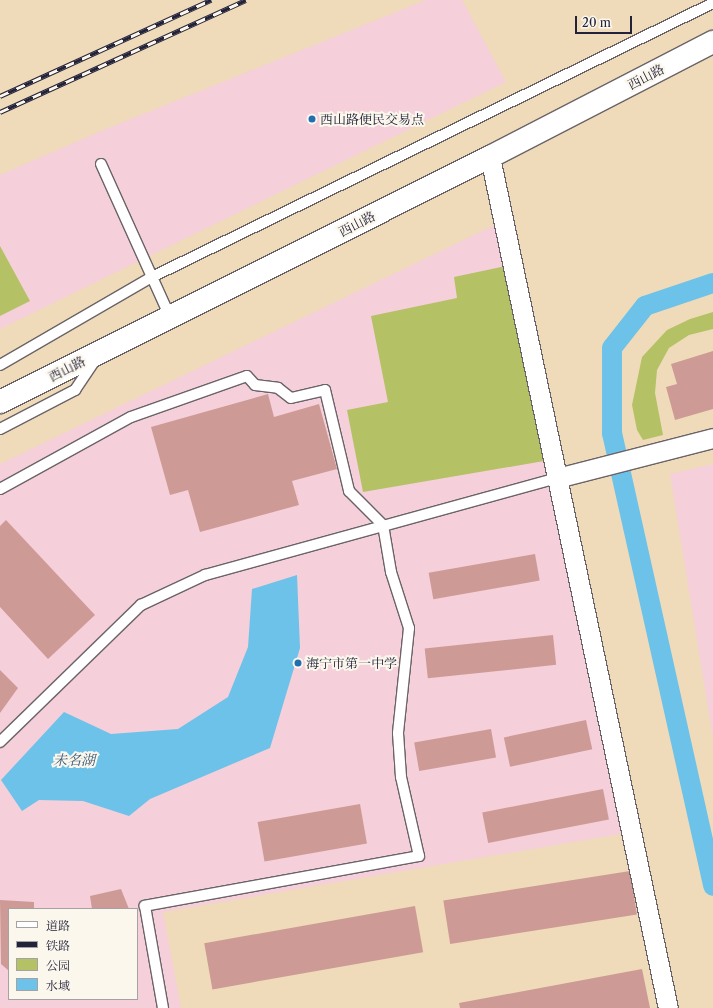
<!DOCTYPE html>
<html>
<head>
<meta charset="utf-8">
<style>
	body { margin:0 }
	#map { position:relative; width:713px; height:1008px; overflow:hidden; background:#efdbb9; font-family:"Libre Caslon Text","Noto Serif SC",serif }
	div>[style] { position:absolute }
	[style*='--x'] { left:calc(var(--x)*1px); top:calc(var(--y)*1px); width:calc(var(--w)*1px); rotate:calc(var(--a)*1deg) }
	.built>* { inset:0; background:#f5cfd9 }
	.green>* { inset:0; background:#b4c265 }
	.water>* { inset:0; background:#6cc2e9 }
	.canal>* { height:20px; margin:-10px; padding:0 10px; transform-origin:10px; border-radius:10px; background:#6cc2e9 }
	.building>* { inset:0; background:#ce9a96; transform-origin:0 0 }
	.roads { filter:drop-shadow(1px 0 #6a6367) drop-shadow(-1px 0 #6a6367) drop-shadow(0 1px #6a6367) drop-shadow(0 -1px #6a6367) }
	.lane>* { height:10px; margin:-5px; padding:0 5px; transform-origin:5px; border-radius:5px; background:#fff }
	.street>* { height:19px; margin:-9.5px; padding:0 9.5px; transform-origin:9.5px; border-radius:9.5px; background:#fff }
	.primary>* { height:22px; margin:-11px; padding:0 11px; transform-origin:11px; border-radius:11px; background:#fff }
	.rail>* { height:4.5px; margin-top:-2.25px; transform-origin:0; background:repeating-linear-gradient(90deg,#fbf7ec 0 9px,#22223b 0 18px); box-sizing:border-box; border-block:1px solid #22223b }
	.dots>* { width:11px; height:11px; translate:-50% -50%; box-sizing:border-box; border:2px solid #fbf7ec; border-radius:50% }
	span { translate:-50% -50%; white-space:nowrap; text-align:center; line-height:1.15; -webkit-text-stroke:4px #fbf7ec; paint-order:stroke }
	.street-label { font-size:13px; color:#22223b }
	.poi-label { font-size:13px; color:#22223b }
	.left { translate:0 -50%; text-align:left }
	.water-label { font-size:14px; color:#3c5a78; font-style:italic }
	.legend { position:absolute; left:8px; top:908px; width:130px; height:92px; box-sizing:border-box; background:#fbf7ec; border:1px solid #a4a2a5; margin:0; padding:5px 7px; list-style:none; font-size:12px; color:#22223b }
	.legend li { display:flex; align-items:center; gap:8px; height:20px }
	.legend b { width:20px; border:1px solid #a4a2a5 }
	.scale { position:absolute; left:575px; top:16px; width:57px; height:18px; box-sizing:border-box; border:2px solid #22223b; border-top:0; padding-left:5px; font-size:12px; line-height:14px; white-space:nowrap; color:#22223b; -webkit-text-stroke:3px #fbf7ec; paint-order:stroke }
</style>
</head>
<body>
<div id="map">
	<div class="built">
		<div style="clip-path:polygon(426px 0,462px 0,506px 82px,0 329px,0 175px,101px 131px)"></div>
		<div style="clip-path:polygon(evenodd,507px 219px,632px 832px,163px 912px,181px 1008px,0 1008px,0 464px,507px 219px,9px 909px,137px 909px,137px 999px,9px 999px,9px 909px)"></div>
		<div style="clip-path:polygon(713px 464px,713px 739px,670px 474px)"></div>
	</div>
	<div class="green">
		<div style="clip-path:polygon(0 246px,30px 301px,0 316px)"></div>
		<div style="clip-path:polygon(506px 266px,544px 461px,363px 492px,347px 410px,388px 402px,371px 316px,457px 298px,454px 277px)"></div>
		<div style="clip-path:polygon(713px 312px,713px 329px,689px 335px,669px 348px,657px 370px,655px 393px,663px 435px,643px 440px,637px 430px,632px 405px,642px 357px,667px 330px,690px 319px)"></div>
	</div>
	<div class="water">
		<div style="clip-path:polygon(297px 575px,300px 648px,270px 748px,150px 799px,129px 816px,83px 801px,39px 800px,22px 811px,1px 780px,64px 712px,111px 734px,178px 729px,228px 697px,248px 647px,252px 589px)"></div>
	</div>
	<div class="canal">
		<div style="--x:713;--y:283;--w:72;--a:161.3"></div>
		<div style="--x:645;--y:306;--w:53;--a:128.2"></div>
		<div style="--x:612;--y:348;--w:85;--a:90"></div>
		<div style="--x:612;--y:433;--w:464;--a:77.4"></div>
	</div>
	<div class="building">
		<div style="clip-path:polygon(713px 351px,713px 409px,675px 420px,666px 387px,677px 384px,671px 364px)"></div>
		<div style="clip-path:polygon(268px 394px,274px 417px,319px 404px,337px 469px,292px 481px,299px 505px,200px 532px,188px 490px,170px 495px,151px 427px)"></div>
		<div style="clip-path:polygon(6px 520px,95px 615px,48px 659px,0 607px,0 526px)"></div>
		<div style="left:535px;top:554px;width:27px;height:108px;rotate:80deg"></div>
		<div style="left:553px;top:635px;width:30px;height:129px;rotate:84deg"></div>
		<div style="clip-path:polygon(0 670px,18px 688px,0 713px)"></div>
		<div style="left:586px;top:720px;width:30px;height:84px;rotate:78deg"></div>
		<div style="left:491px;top:729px;width:29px;height:78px;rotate:80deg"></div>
		<div style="left:603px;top:789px;width:31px;height:123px;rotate:79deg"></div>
		<div style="left:360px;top:804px;width:40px;height:104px;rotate:80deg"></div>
		<div style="left:630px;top:871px;width:44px;height:189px;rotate:81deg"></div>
		<div style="clip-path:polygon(121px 889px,129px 909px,92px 909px,90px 896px)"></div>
		<div style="clip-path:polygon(0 900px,34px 902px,34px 909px,9px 909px,9px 971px,1px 964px)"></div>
		<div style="left:415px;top:906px;width:47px;height:214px;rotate:80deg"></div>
		<div style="clip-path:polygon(642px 969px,650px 1008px,460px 1008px,459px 1003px)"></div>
	</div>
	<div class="roads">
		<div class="lane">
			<div style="--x:101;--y:164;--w:168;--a:65.7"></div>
			<div style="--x:0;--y:365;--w:176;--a:-30.1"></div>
			<div style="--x:152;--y:277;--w:624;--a:-26.03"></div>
			<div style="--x:0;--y:429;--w:85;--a:-27.5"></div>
			<div style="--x:75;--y:390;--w:37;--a:-56"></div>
			<div style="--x:0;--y:489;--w:149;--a:-28.8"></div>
			<div style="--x:131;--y:417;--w:123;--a:-19.5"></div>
			<div style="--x:247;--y:376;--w:12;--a:48"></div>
			<div style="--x:255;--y:385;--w:23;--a:7"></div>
			<div style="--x:278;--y:388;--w:16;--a:38"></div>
			<div style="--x:291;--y:398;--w:35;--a:-13"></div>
			<div style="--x:325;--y:390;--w:104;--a:76.6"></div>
			<div style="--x:349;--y:491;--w:48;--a:45"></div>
			<div style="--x:383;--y:525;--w:48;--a:80.3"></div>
			<div style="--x:391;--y:572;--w:59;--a:72.2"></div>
			<div style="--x:409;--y:628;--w:106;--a:96"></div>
			<div style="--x:398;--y:733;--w:44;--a:86.1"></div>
			<div style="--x:401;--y:777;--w:81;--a:77.2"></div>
			<div style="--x:419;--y:856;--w:279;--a:169.7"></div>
			<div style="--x:145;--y:906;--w:104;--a:80"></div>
			<div style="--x:0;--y:742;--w:197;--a:-44.2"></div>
			<div style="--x:141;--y:605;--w:71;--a:-25.1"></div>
			<div style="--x:205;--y:575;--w:365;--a:-15.4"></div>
		</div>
		<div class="street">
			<div style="--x:490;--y:157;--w:869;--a:78.19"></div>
			<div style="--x:557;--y:478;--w:161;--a:-14.4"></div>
		</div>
		<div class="primary">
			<div style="--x:0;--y:402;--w:548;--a:-26.57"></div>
			<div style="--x:490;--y:157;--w:251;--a:-27.3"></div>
		</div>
	</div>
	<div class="rail">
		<div style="--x:0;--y:96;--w:232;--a:-24.5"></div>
		<div style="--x:0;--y:112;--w:270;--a:-24.5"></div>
	</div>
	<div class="dots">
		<div style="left:312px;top:119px;background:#1f6fb2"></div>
		<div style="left:298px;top:663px;background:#1f6fb2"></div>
	</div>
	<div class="street-label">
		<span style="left:646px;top:77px;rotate:-27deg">西山路</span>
		<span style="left:357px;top:224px;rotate:-27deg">西山路</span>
		<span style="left:67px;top:369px;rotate:-27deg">西山路</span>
	</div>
	<div class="poi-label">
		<span class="left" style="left:320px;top:119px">西山路便民交易点</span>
		<span class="left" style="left:306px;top:663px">海宁市第一中学</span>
	</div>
	<div class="water-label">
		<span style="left:74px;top:760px">未名湖</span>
	</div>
	<ul class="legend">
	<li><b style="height:5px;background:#fff"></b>道路</li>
	<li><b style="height:5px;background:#22223b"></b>铁路</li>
	<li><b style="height:11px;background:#b4c265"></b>公园</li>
	<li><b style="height:11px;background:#6cc2e9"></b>水域</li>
	</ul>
	<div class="scale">20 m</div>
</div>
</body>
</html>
